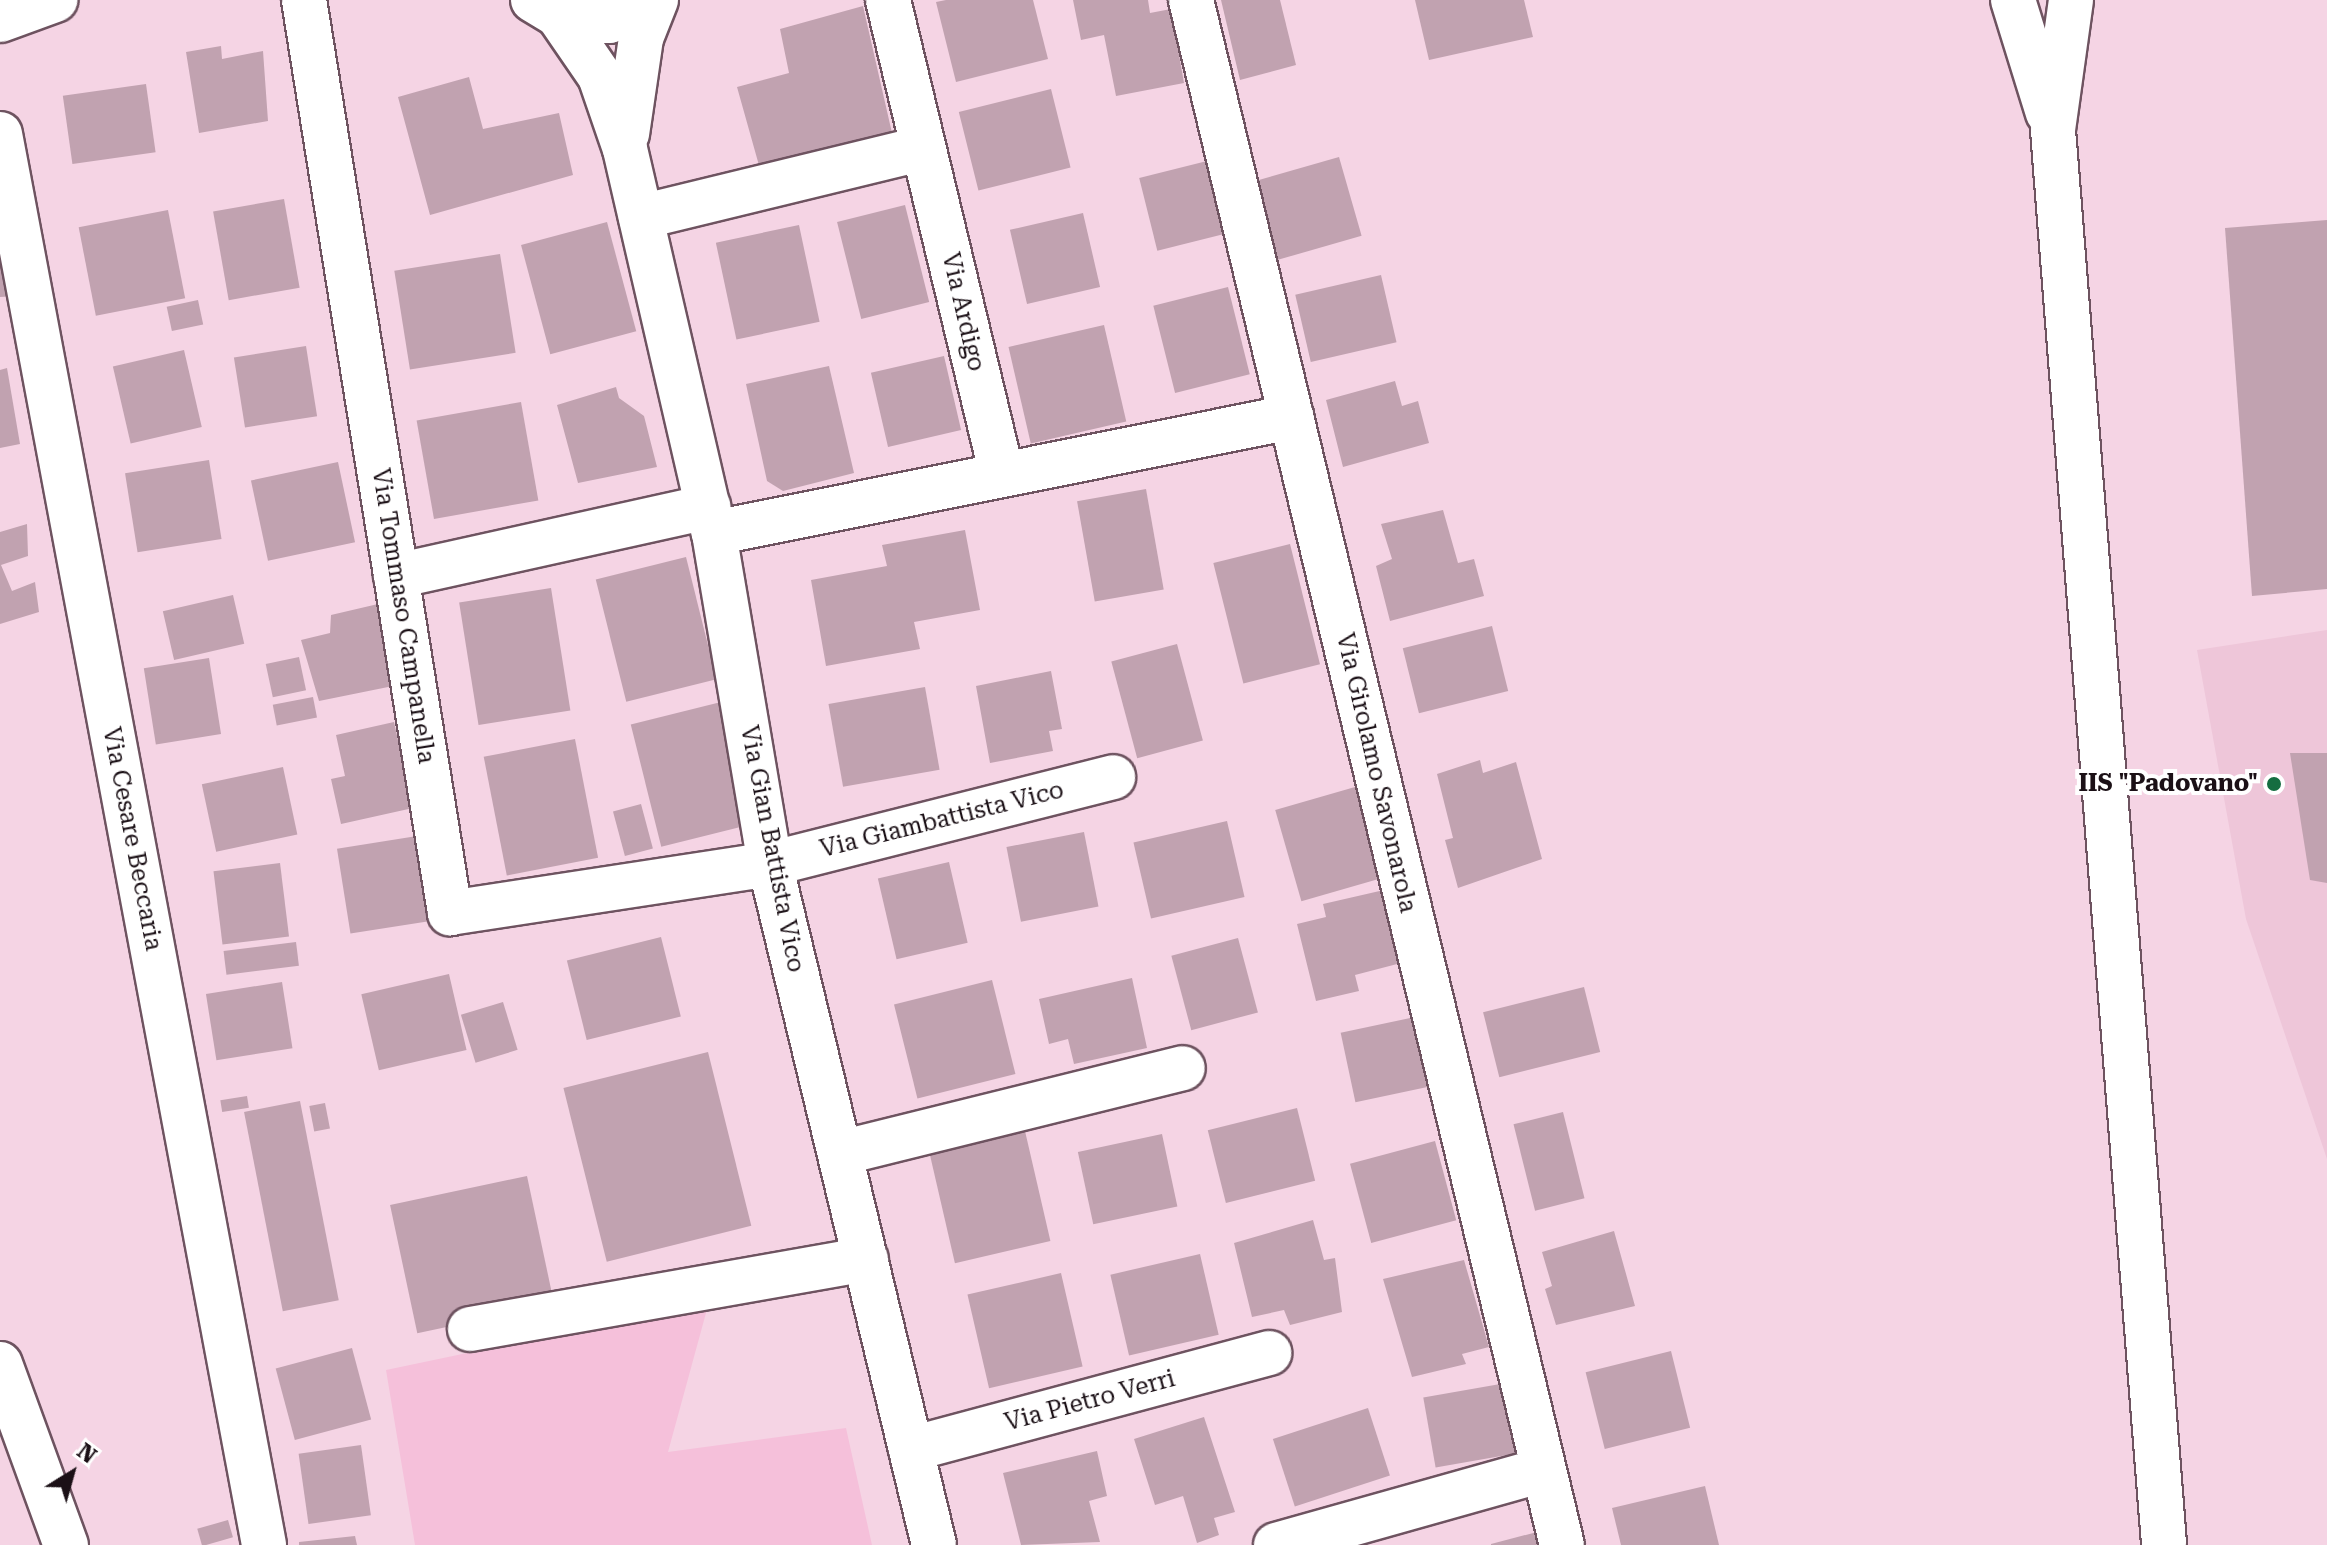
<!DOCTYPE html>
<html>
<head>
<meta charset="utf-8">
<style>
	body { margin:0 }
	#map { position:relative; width:2327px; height:1545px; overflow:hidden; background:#f5d4e4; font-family:"Roboto Serif",serif }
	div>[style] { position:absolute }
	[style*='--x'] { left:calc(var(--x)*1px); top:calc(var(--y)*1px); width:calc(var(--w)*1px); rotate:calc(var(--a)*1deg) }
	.built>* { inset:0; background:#eec6d9 }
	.green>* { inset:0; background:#f5c0da }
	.building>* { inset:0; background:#c1a2b0; transform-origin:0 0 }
	.roads { filter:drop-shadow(2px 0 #6e5360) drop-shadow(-2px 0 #6e5360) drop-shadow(0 2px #6e5360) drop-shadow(0 -2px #6e5360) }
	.minor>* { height:44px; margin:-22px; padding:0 22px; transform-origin:22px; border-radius:22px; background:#fff }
	.major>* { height:44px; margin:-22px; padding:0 22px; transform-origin:22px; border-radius:22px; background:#fff }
	.dots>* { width:22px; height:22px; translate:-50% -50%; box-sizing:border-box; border:4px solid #fff; border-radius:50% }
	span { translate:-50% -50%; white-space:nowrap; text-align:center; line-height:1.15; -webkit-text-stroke:8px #fff; paint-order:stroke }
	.street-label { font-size:24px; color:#1b1016 }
	.poi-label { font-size:24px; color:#1b1016; font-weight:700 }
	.right { translate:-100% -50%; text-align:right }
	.north { position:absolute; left:32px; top:1433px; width:80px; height:80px; -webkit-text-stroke:6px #fff; paint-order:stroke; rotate:37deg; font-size:22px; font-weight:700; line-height:32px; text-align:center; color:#1b1016 }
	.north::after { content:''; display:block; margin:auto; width:28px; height:36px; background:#1b1016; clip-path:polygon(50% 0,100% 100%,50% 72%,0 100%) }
</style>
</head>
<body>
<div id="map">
	<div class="built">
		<div style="clip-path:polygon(2327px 630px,2327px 1159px,2246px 919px,2197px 650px)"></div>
	</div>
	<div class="green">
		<div style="clip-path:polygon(709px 1302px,668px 1452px,846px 1428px,872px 1545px,415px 1545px,386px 1370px)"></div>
	</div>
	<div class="building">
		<div style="clip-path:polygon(946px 0,1033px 0,1048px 59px,956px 82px,936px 2px)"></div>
		<div style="clip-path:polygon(1073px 0,1148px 0,1150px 13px,1171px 9px,1184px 83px,1116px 96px,1104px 35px,1081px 40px)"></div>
		<div style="clip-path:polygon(1221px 0,1280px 0,1296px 65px,1240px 80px)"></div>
		<div style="clip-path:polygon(1415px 0,1524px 0,1533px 37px,1429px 60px)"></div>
		<div style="clip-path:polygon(863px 6px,892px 133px,760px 169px,737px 87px,789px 73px,780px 29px)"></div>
		<div style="clip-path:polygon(221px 46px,222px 59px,263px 51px,268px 121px,199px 133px,186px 52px)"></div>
		<div style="clip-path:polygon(469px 77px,483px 129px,559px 113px,573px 175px,430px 215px,398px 97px)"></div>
		<div style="left:146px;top:84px;width:69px;height:84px;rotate:82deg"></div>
		<div style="left:1051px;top:89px;width:81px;height:95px;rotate:76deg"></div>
		<div style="left:1339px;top:157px;width:82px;height:87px;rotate:74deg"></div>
		<div style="left:1211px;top:160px;width:75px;height:74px;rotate:76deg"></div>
		<div style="left:284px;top:199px;width:90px;height:72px;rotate:80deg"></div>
		<div style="left:905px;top:205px;width:100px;height:70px;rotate:76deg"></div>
		<div style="left:168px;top:210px;width:90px;height:91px;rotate:79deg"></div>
		<div style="left:1083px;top:213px;width:76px;height:75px;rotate:77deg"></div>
		<div style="clip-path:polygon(2327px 220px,2327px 589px,2252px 596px,2225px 228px)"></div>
		<div style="left:607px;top:222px;width:113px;height:89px;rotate:75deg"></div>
		<div style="left:799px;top:225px;width:99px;height:85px;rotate:78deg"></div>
		<div style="clip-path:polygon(0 227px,17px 296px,0 297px)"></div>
		<div style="left:500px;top:254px;width:100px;height:107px;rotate:81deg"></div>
		<div style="left:1381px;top:275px;width:69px;height:88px;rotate:77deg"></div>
		<div style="left:1228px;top:287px;width:90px;height:77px;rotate:76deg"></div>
		<div style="left:198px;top:300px;width:25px;height:32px;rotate:78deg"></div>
		<div style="left:1104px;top:325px;width:99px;height:98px;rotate:77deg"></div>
		<div style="left:306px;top:346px;width:71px;height:73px;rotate:81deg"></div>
		<div style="left:184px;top:350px;width:79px;height:73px;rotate:77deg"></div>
		<div style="left:944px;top:356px;width:76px;height:75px;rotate:77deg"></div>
		<div style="clip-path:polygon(829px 366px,854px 473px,783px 491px,767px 481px,746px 384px)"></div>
		<div style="clip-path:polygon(7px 368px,20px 444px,0 448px,0 370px)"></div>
		<div style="clip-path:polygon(1395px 381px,1402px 406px,1418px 401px,1429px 443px,1343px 467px,1326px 400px)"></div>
		<div style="clip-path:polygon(616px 387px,619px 398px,644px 416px,657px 467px,578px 483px,557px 405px)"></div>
		<div style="left:521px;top:402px;width:100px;height:106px;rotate:80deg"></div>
		<div style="left:209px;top:460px;width:80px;height:85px;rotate:81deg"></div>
		<div style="left:338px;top:462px;width:82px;height:89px;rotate:78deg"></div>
		<div style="left:1146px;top:489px;width:102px;height:70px;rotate:80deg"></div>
		<div style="clip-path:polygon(1443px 510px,1458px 563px,1474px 559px,1484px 596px,1390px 621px,1376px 566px,1392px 559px,1381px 524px)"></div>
		<div style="clip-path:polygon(27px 524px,28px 556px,1px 565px,12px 591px,35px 582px,39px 612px,0 624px,0 532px)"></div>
		<div style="clip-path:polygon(965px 530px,980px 610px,914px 622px,920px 649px,826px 666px,811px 580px,887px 566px,882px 545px)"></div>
		<div style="left:1290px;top:544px;width:124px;height:79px;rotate:76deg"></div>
		<div style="left:686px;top:557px;width:126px;height:93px;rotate:76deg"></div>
		<div style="left:551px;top:588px;width:124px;height:93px;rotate:81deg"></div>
		<div style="left:233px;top:595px;width:50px;height:72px;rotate:77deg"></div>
		<div style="clip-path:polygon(378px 604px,398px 685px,319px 701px,301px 640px,330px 633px,331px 615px)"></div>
		<div style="left:1492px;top:626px;width:67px;height:92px;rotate:76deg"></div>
		<div style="left:1177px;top:644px;width:100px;height:68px;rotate:75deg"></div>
		<div style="left:299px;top:657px;width:34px;height:34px;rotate:78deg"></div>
		<div style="left:209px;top:658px;width:77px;height:66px;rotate:81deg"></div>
		<div style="clip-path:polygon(1051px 671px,1062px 729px,1049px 731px,1053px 751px,990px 763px,976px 686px)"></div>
		<div style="left:925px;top:687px;width:84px;height:98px;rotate:80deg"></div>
		<div style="left:313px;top:697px;width:21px;height:41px;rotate:79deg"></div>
		<div style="left:721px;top:702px;width:126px;height:93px;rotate:76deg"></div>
		<div style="clip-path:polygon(394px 722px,413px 808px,341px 824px,331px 779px,345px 776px,336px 735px)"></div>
		<div style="left:575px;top:739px;width:121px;height:93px;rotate:79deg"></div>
		<div style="clip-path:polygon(2290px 753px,2327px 753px,2327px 883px,2310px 880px)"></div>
		<div style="clip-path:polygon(1480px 760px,1483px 773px,1516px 762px,1542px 859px,1458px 888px,1445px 840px,1453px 838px,1437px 774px)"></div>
		<div style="left:283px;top:767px;width:69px;height:83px;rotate:78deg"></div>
		<div style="left:1355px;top:787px;width:95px;height:83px;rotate:74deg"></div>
		<div style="left:641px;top:804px;width:46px;height:29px;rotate:75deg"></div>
		<div style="left:1227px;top:821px;width:78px;height:96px;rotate:77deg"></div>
		<div style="left:1084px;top:832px;width:76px;height:79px;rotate:79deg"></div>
		<div style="left:417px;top:836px;width:86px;height:81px;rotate:81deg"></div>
		<div style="left:949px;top:862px;width:83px;height:73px;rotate:77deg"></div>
		<div style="left:280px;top:863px;width:74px;height:67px;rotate:83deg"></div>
		<div style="clip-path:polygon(1384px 890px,1401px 963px,1355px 975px,1359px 991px,1316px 1001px,1297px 924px,1326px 917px,1323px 904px)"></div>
		<div style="left:661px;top:937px;width:82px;height:97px;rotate:76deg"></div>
		<div style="left:1238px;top:938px;width:77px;height:69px;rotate:75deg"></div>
		<div style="left:296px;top:942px;width:24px;height:73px;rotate:83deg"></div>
		<div style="left:449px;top:974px;width:78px;height:90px;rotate:77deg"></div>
		<div style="clip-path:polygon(1132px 978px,1147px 1048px,1074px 1064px,1068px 1039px,1049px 1044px,1039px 999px)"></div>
		<div style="left:992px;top:980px;width:97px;height:101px;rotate:76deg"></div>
		<div style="left:282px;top:982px;width:67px;height:77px;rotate:81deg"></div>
		<div style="left:1584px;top:987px;width:67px;height:104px;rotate:76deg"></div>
		<div style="left:503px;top:1002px;width:50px;height:44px;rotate:73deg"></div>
		<div style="left:1415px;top:1017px;width:71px;height:76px;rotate:78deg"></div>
		<div style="left:708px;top:1052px;width:179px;height:149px;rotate:76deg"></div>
		<div style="left:247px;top:1096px;width:12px;height:27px;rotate:81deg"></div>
		<div style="left:300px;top:1101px;width:203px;height:57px;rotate:79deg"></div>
		<div style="left:325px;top:1103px;width:26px;height:16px;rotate:79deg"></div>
		<div style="left:1297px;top:1108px;width:75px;height:92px;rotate:76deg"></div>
		<div style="left:1563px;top:1112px;width:89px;height:51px;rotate:76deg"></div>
		<div style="left:1025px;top:1131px;width:113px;height:98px;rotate:77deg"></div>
		<div style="left:1162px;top:1134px;width:74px;height:86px;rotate:78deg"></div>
		<div style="left:1435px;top:1141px;width:82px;height:88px;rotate:75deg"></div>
		<div style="left:527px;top:1176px;width:131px;height:140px;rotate:78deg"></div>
		<div style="clip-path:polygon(1313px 1220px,1324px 1260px,1335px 1258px,1342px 1312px,1290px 1325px,1284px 1310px,1252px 1317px,1234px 1243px)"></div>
		<div style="clip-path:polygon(1614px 1231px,1635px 1306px,1556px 1325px,1545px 1289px,1552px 1286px,1542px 1252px)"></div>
		<div style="left:1200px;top:1254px;width:83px;height:92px;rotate:77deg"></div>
		<div style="clip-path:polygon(1464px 1260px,1489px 1347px,1462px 1354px,1466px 1364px,1412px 1377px,1383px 1279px)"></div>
		<div style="left:1061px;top:1273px;width:96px;height:96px;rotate:77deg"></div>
		<div style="left:352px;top:1348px;width:74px;height:79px;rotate:75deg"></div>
		<div style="left:1671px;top:1351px;width:79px;height:88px;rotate:76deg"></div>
		<div style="left:1506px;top:1383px;width:71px;height:84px;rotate:80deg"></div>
		<div style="left:1368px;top:1408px;width:71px;height:100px;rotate:72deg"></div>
		<div style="clip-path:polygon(1204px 1417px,1235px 1512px,1214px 1518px,1219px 1535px,1197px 1543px,1183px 1496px,1155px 1505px,1134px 1439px)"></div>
		<div style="left:361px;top:1445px;width:71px;height:63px;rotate:82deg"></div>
		<div style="clip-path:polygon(1097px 1451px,1107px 1496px,1089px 1501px,1100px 1542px,1021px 1545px,1003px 1473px)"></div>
		<div style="clip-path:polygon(1705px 1486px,1719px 1545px,1621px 1545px,1612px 1508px)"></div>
		<div style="left:228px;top:1520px;width:18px;height:32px;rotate:74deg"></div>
		<div style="clip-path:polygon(1537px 1532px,1540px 1545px,1491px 1545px,1491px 1544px)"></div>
		<div style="clip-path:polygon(355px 1536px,357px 1545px,299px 1545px,299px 1542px)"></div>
	</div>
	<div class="roads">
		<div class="minor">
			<div style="--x:304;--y:0;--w:925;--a:80.91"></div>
			<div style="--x:450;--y:913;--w:324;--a:-8.7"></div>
			<div style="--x:770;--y:864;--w:354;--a:-14.2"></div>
			<div style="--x:888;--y:0;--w:488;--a:76.5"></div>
			<div style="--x:1191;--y:0;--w:1589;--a:76.5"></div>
			<div style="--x:558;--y:15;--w:74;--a:55.5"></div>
			<div style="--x:600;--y:76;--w:77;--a:71.1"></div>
			<div style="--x:625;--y:149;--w:394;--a:77"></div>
			<div style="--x:714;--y:533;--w:336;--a:80.4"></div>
			<div style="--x:770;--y:864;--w:700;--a:76.46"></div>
			<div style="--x:0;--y:134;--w:1435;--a:79.4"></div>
			<div style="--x:627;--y:134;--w:97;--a:-81.7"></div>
			<div style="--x:641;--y:38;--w:41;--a:-68.5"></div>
			<div style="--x:641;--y:217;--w:290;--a:-13.7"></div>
			<div style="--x:714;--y:533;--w:589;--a:-11.37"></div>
			<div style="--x:396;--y:576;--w:320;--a:-12.5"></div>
			<div style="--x:840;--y:1153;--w:353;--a:-13.9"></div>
			<div style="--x:470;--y:1329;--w:402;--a:-10"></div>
			<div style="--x:911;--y:1449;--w:371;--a:-15"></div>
			<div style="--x:1276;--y:1545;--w:277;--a:-15.7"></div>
		</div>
		<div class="major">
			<div style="--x:533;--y:0;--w:29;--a:31"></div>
			<div style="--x:558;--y:15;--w:26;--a:13"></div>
			<div style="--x:583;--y:21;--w:26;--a:0"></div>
			<div style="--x:609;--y:21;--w:50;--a:-25"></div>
			<div style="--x:2013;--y:0;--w:118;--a:72.8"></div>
			<div style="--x:2071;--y:0;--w:131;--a:97.9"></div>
			<div style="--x:2053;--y:130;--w:1419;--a:85.51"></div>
			<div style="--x:0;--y:20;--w:59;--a:-20"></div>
			<div style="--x:0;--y:1364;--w:193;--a:70"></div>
		</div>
	</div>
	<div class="dots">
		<div style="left:2274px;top:784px;background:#156d41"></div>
	</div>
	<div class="street-label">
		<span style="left:963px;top:312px;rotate:77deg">Via Ardigo</span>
		<span style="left:403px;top:616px;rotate:81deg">Via Tommaso Campanella</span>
		<span style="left:1376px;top:773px;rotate:77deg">Via Girolamo Savonarola</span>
		<span style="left:942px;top:820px;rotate:-14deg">Via Giambattista Vico</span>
		<span style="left:132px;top:839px;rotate:79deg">Via Cesare Beccaria</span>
		<span style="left:772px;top:849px;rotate:79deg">Via Gian Battista Vico</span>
		<span style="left:1090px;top:1401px;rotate:-15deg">Via Pietro Verri</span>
	</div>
	<div class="poi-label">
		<span class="right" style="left:2258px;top:784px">IIS "Padovano"</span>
	</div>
	<div class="north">N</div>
</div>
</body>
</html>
